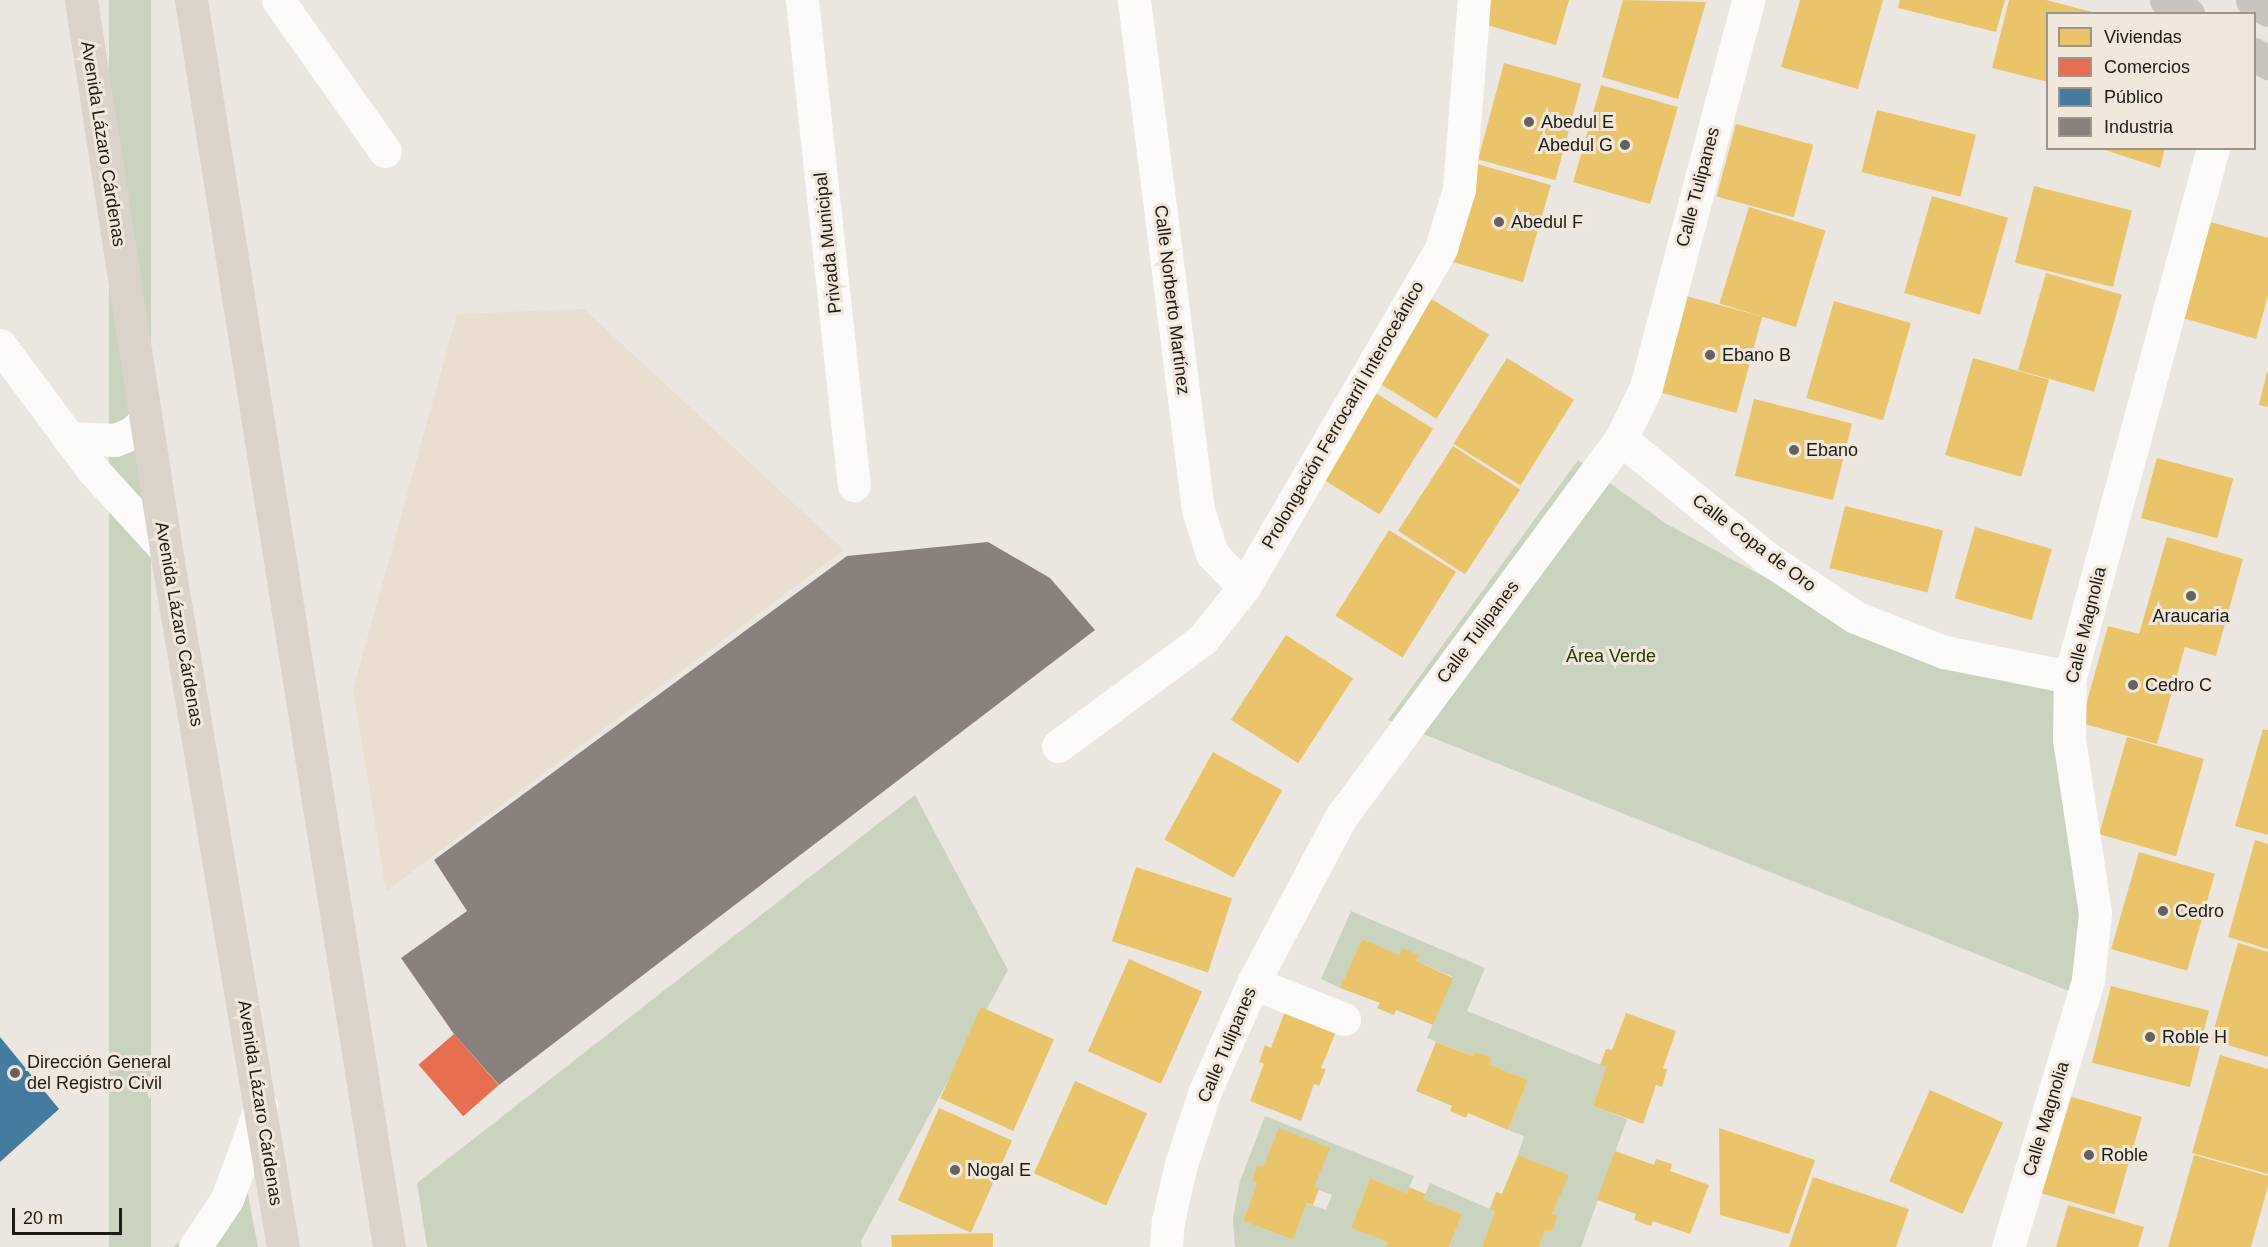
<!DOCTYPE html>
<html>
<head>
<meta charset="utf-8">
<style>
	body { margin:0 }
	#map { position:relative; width:2268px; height:1247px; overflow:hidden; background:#ece6e0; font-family:Helvetica,sans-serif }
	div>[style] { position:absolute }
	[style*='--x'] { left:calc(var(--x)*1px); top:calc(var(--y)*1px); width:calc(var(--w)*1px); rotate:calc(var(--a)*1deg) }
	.built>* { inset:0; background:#e9ded0 }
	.green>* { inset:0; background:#cad3bd; transform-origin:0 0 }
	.homes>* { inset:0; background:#e9c46a; transform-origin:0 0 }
	.shops>* { inset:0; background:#e76f51; transform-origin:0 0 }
	.public>* { inset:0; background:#457b9d }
	.industry>* { inset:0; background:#8a817c }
	.minor>* { height:33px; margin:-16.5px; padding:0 16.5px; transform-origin:16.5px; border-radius:16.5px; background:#fcfbfa }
	.major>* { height:33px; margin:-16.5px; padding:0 16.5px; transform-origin:16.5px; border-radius:16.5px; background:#cac4be }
	.highway>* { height:33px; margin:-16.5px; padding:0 16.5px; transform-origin:16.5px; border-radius:16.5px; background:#dbd3c9 }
	.dots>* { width:16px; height:16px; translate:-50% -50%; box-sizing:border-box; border:3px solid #f1e7db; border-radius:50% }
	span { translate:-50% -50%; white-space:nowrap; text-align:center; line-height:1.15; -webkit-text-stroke:6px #f1e7db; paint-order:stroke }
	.poi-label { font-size:18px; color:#1e1a16 }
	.left { translate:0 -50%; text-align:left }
	.right { translate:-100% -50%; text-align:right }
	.street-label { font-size:18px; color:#1e1a16 }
	.park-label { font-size:18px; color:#223c01 }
	.legend { position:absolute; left:2046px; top:12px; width:210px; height:138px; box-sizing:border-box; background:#f1e7db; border:2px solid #9d958c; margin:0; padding:8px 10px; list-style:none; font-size:18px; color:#1e1a16 }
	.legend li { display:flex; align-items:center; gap:12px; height:30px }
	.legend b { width:30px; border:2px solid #9d958c }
	.scale { position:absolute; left:12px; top:1208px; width:110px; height:27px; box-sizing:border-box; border:3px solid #1e1a16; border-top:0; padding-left:8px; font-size:18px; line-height:21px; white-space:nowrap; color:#1e1a16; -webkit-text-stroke:4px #f1e7db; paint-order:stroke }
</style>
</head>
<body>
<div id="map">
	<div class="built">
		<div style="clip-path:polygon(584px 309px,844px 550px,386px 891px,353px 690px,457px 314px)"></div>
	</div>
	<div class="green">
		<div style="left:109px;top:0;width:42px;height:1264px"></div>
		<div style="clip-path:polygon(1578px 460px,1665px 523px,1847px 622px,2070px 687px,2101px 906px,2079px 995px,1388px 720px)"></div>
		<div style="clip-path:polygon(915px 795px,1008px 970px,861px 1241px,862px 1247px,427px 1247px,417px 1183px)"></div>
		<div style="clip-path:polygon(1351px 911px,1485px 968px,1467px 1011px,1606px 1067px,1593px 1106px,1627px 1119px,1581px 1247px,1539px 1247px,1545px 1230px,1551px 1232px,1558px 1216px,1552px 1214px,1568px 1175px,1518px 1155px,1524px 1136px,1508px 1130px,1528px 1080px,1489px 1064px,1491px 1058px,1475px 1052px,1473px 1056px,1427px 1038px,1453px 977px,1416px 961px,1418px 955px,1400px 955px,1362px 939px,1340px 988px,1321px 979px)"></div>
		<div style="clip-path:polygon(evenodd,1265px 1116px,1414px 1176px,1407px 1193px,1370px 1178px,1351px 1228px,1388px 1242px,1386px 1247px,1235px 1247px,1233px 1218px,1240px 1181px,1265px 1116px,1257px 1166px,1332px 1195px,1326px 1210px,1307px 1203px,1293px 1240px,1243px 1221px,1257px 1183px,1252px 1181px,1257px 1166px)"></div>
		<div style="clip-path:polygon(242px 1164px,258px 1247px,173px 1247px,182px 1240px)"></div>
		<div style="clip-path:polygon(1430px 1183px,1495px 1211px,1482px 1247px,1449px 1247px,1462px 1214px,1423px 1199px)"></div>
	</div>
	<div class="homes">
		<div style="clip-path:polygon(1486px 0,1569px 0,1556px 45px,1480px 23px)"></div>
		<div style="clip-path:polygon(1623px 0,1706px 2px,1678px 99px,1602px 77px)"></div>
		<div style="clip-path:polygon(1800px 0,1883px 0,1858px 89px,1781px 67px)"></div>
		<div style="clip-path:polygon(1900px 0,2005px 0,1996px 32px,1898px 8px)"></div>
		<div style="clip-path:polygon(2009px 0,2046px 0,2096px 13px,2048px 14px,2048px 82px,1992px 68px)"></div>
		<div style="left:1504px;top:63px;width:80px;height:100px;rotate:15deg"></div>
		<div style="left:1601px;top:85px;width:80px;height:101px;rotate:16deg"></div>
		<div style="left:1877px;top:110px;width:102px;height:64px;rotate:14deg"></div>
		<div style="left:1736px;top:124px;width:80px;height:75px;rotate:15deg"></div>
		<div style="clip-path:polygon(2099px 148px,2165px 148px,2160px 168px)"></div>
		<div style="left:1474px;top:163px;width:80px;height:101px;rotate:16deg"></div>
		<div style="left:2034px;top:186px;width:101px;height:79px;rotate:14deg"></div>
		<div style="left:1932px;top:196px;width:79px;height:101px;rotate:16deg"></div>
		<div style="left:1749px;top:207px;width:80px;height:101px;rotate:17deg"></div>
		<div style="clip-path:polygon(2207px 221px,2268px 238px,2268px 296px,2256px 339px,2179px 317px)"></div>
		<div style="left:2046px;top:273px;width:79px;height:101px;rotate:16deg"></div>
		<div style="left:1422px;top:293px;width:79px;height:99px;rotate:32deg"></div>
		<div style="left:1686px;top:296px;width:79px;height:100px;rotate:15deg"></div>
		<div style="left:1834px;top:301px;width:80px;height:101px;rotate:16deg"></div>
		<div style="left:1507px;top:358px;width:79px;height:101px;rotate:32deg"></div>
		<div style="left:1973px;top:358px;width:79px;height:101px;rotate:16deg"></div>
		<div style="clip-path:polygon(2267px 372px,2268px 372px,2268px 407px,2259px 405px)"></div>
		<div style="left:1366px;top:387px;width:79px;height:101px;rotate:32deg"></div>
		<div style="left:1754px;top:399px;width:101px;height:79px;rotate:14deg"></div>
		<div style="left:1453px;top:446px;width:80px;height:101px;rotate:33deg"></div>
		<div style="left:2157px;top:458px;width:79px;height:62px;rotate:15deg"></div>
		<div style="left:1845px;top:506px;width:101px;height:64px;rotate:14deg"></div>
		<div style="left:1975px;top:527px;width:80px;height:74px;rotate:16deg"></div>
		<div style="left:1389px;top:530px;width:79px;height:101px;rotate:32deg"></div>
		<div style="clip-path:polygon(2167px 537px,2243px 559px,2216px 656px,2185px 647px,2157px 744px,2081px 723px,2108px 626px,2139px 634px)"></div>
		<div style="left:1286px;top:635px;width:80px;height:101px;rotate:33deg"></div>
		<div style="clip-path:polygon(2263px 729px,2268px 730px,2268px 835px,2235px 826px)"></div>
		<div style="left:2127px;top:737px;width:80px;height:101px;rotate:16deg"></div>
		<div style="left:1213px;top:752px;width:79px;height:100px;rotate:29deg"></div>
		<div style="clip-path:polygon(2255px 840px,2268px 844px,2268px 949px,2228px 937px)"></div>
		<div style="left:2139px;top:852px;width:79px;height:101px;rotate:16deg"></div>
		<div style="left:1136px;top:867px;width:101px;height:78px;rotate:18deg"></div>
		<div style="clip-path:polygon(1362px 939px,1400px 955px,1402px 948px,1419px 955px,1416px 961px,1453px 978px,1433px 1025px,1396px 1010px,1394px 1015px,1377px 1008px,1380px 1003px,1340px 988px)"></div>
		<div style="clip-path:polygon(2238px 943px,2268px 952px,2268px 1057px,2211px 1040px)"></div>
		<div style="left:1129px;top:959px;width:80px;height:101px;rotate:24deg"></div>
		<div style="left:2111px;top:986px;width:101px;height:79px;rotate:14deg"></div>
		<div style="left:981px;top:1007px;width:80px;height:100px;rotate:24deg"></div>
		<div style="clip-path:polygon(1286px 1009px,1337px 1029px,1321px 1068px,1326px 1069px,1319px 1086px,1314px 1084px,1301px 1121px,1250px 1101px,1264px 1064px,1259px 1062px,1265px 1045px,1271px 1048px)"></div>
		<div style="clip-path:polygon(1626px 1013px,1676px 1031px,1663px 1068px,1667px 1070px,1662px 1087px,1656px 1085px,1643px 1124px,1593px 1106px,1606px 1067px,1600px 1065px,1606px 1049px,1612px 1050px)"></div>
		<div style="clip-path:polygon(1436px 1042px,1473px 1056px,1475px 1052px,1492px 1058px,1489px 1064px,1528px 1080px,1508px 1130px,1468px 1113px,1466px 1118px,1450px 1111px,1452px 1106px,1416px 1091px)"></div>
		<div style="clip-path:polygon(2220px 1055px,2268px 1069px,2268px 1174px,2192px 1153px)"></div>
		<div style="left:1075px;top:1081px;width:79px;height:101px;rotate:24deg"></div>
		<div style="left:1930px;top:1090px;width:80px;height:100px;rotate:24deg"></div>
		<div style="left:2065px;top:1095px;width:80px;height:101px;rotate:16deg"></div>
		<div style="left:939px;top:1108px;width:80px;height:101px;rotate:24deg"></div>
		<div style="clip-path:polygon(1279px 1128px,1330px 1148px,1314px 1187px,1319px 1189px,1313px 1205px,1307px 1203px,1293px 1240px,1243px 1221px,1257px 1183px,1252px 1181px,1257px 1165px,1263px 1167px)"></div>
		<div style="clip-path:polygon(1719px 1128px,1815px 1160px,1789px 1234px,1720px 1215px)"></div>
		<div style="clip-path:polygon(1615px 1151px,1654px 1165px,1656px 1159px,1672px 1164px,1670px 1171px,1709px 1185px,1690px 1234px,1653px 1221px,1651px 1226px,1634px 1220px,1636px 1214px,1597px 1200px)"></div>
		<div style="clip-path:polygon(1518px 1155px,1569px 1175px,1552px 1214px,1558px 1216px,1551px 1232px,1545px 1230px,1539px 1247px,1482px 1247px,1495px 1211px,1490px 1209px,1496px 1192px,1502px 1194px)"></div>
		<div style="clip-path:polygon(2194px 1155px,2268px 1176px,2268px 1186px,2251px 1247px,2168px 1247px)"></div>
		<div style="clip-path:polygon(1813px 1177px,1909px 1209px,1896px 1247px,1789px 1247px)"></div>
		<div style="clip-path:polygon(1370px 1178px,1407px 1193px,1409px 1187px,1426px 1194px,1423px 1199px,1462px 1214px,1449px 1247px,1386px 1247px,1388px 1242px,1351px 1228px)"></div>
		<div style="clip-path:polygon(2068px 1205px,2144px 1227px,2138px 1247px,2056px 1247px)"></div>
		<div style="clip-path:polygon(993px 1233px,993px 1247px,892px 1247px,891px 1235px)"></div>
	</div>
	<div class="shops">
		<div style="left:454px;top:1034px;width:68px;height:47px;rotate:49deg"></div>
	</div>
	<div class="public">
		<div style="clip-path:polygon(0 1037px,59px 1109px,0 1162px)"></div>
	</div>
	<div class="industry">
		<div style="clip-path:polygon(988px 542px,1050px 578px,1095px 630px,499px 1085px,454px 1034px,401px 958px,467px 911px,434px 860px,847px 556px)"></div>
	</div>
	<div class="minor">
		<div style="--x:278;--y:0;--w:185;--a:54.7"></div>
		<div style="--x:802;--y:0;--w:488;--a:83.9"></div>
		<div style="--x:1134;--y:0;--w:514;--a:82.85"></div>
		<div style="--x:1198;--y:510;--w:46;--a:72.3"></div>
		<div style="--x:1212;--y:554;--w:46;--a:45.9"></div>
		<div style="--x:0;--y:345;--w:154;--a:53.4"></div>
		<div style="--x:92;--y:469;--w:110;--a:47.6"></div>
		<div style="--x:68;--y:438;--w:47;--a:2.4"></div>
		<div style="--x:115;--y:440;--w:16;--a:-22"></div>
		<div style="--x:130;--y:434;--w:21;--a:-39"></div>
		<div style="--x:1621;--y:439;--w:188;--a:39.2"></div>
		<div style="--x:1767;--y:558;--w:106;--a:33.8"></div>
		<div style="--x:1855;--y:617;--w:96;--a:21.5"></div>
		<div style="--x:1944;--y:652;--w:128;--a:11.2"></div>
		<div style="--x:1058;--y:746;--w:179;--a:-36.4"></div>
		<div style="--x:1202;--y:640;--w:68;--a:-51.6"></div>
		<div style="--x:1244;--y:587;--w:392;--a:-59.8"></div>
		<div style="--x:1441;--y:248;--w:62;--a:-73"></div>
		<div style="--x:1459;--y:189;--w:190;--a:-85.5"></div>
		<div style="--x:1253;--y:983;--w:98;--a:21.6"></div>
		<div style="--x:195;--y:1247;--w:58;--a:-56.3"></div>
		<div style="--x:227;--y:1199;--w:99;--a:-69.9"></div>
		<div style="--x:1166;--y:1247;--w:26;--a:-86"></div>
		<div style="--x:1168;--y:1221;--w:58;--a:-77.2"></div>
		<div style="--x:1181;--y:1164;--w:77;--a:-71.8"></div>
		<div style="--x:1205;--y:1091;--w:118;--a:-66"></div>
		<div style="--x:1253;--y:983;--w:188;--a:-62.1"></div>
		<div style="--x:1341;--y:817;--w:470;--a:-53.5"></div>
		<div style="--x:1621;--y:439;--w:58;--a:-64.3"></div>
		<div style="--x:1646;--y:387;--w:400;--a:-75.2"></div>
		<div style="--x:2008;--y:1247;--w:279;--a:-73.3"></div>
		<div style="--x:2088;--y:980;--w:67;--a:-84"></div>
		<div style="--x:2095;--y:913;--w:176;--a:-98.5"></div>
		<div style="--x:2069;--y:739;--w:62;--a:-89.1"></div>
		<div style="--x:2070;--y:677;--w:548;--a:-74.87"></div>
	</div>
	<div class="major">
		<div style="--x:2166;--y:0;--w:26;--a:32"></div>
		<div style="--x:2252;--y:0;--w:19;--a:32"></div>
		<div style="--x:2254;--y:54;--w:17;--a:33"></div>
	</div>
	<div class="highway">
		<div style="--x:81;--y:0;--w:557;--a:81.21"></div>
		<div style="--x:166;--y:550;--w:707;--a:80.47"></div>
		<div style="--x:191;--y:0;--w:1263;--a:80.98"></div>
	</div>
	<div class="dots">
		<div style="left:1529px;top:122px;background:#66615d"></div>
		<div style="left:1625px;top:145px;background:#66615d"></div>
		<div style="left:1499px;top:222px;background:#66615d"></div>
		<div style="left:1710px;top:355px;background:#66615d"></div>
		<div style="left:1794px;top:450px;background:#66615d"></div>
		<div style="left:2191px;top:596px;background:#66615d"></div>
		<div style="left:2133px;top:685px;background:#66615d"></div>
		<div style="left:2163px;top:911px;background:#66615d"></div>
		<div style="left:2150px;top:1037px;background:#66615d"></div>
		<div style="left:15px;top:1073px;background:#66615d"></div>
		<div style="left:2089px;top:1155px;background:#66615d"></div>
		<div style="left:955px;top:1170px;background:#66615d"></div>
	</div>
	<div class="poi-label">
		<span class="left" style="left:1541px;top:122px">Abedul E</span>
		<span class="right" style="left:1613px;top:145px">Abedul G</span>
		<span class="left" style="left:1511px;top:222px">Abedul F</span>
		<span class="left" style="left:1722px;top:355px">Ebano B</span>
		<span class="left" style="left:1806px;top:450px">Ebano</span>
		<span style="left:2191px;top:616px">Araucaria</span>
		<span class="left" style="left:2145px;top:685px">Cedro C</span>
		<span class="left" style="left:2175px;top:911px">Cedro</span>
		<span class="left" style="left:2162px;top:1037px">Roble H</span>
		<span class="left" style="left:27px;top:1073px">Dirección General<br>del Registro Civil</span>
		<span class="left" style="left:2101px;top:1155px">Roble</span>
		<span class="left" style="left:967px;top:1170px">Nogal E</span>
	</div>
	<div class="street-label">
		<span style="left:103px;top:144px;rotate:81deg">Avenida Lázaro Cárdenas</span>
		<span style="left:1698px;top:187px;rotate:-75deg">Calle Tulipanes</span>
		<span style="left:828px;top:243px;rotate:-96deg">Privada Municipal</span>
		<span style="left:1172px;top:300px;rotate:83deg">Calle Norberto Martínez</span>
		<span style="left:1343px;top:415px;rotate:-60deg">Prolongación Ferrocarril Interoceánico</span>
		<span style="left:1754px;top:543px;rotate:37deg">Calle Copa de Oro</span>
		<span style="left:179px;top:624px;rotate:80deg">Avenida Lázaro Cárdenas</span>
		<span style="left:2086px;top:625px;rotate:-76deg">Calle Magnolia</span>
		<span style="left:1478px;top:632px;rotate:-53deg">Calle Tulipanes</span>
		<span style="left:1227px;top:1045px;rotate:-67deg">Calle Tulipanes</span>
		<span style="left:260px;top:1103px;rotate:81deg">Avenida Lázaro Cárdenas</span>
		<span style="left:2046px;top:1119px;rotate:-73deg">Calle Magnolia</span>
	</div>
	<div class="park-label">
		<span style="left:1611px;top:656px">Área Verde</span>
	</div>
	<ul class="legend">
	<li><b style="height:16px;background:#e9c46a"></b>Viviendas</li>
	<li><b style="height:16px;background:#e76f51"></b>Comercios</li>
	<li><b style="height:16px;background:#457b9d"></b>Público</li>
	<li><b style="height:16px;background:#8a817c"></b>Industria</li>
	</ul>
	<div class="scale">20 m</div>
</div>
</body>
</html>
